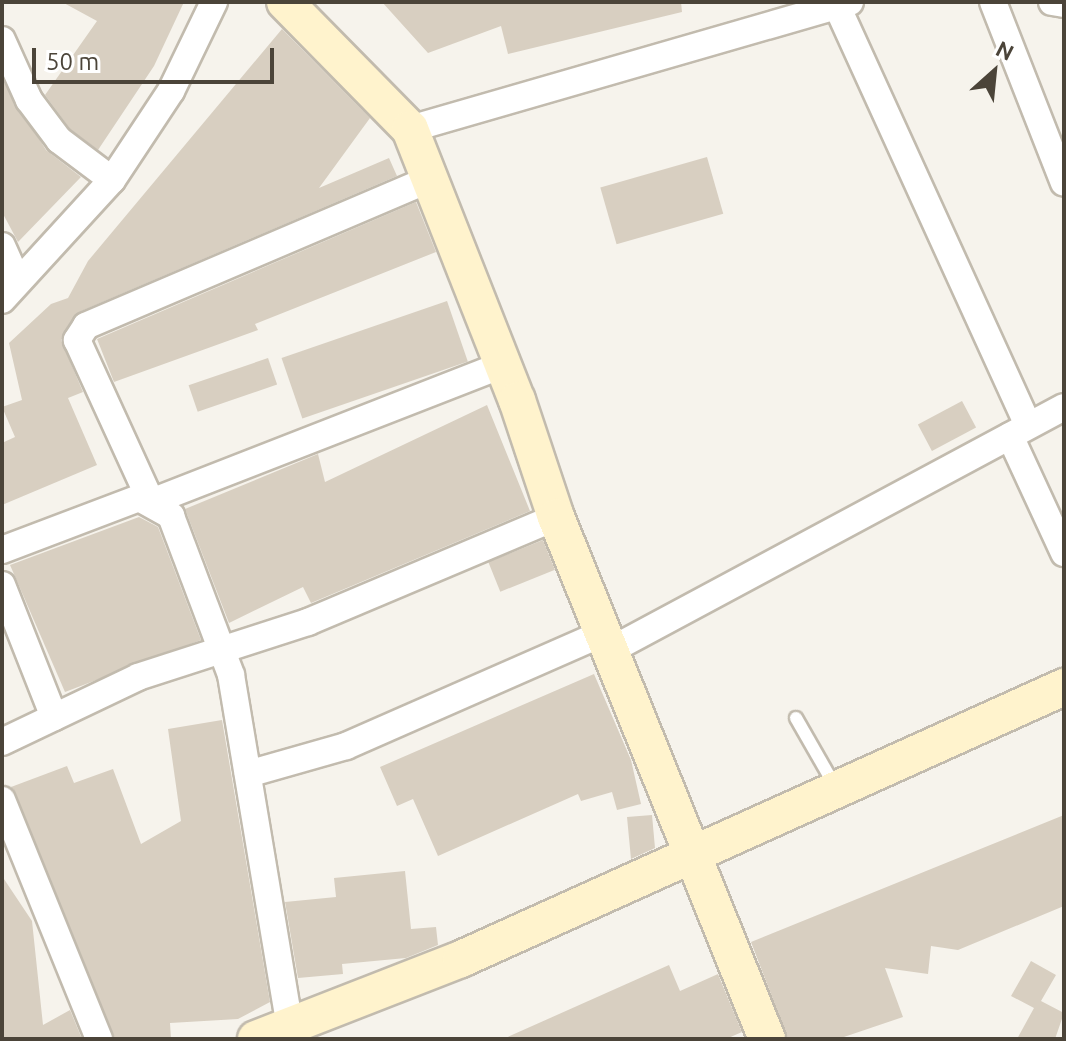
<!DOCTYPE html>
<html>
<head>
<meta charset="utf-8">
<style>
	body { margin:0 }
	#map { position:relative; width:1066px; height:1041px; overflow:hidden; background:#f6f3ec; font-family:Ubuntu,sans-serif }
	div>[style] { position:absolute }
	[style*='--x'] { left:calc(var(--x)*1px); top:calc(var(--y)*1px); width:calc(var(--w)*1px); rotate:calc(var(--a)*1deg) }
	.building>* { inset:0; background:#d8cfc1; transform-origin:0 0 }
	.roads { filter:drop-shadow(2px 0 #c2bbae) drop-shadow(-2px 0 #c2bbae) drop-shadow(0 2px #c2bbae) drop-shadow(0 -2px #c2bbae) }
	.lane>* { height:12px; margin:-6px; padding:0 6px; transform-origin:6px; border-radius:6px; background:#fff }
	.street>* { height:26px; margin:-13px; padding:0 13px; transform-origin:13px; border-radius:13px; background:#fff }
	.secondary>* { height:36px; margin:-18px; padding:0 18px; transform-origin:18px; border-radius:18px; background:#fff3cd }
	span { translate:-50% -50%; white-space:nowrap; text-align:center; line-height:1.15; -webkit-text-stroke:7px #fff; paint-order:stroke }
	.frame { position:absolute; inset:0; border:4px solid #4b4439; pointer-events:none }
	.north { position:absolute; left:954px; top:32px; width:80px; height:80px; -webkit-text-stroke:6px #fff; paint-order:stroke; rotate:27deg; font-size:22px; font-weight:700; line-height:32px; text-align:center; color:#4b4439 }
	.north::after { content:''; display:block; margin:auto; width:28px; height:36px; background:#4b4439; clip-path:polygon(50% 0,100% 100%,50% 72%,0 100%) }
	.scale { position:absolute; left:32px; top:48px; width:242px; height:36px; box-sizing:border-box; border:4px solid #4b4439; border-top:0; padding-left:10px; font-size:24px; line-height:28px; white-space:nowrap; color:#4b4439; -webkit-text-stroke:6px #fff; paint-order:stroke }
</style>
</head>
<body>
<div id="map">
	<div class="building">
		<div style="clip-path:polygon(62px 2px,184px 2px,154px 66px,98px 150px,70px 129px,45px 95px,97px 21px)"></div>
		<div style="clip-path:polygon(382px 2px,681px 2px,682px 12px,508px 54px,501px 26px,428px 53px)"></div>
		<div style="clip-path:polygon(282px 29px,370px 118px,319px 188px,389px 158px,397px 176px,79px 312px,61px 340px,83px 392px,68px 398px,97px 465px,2px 505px,2px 443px,15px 437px,2px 407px,22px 400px,9px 343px,51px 304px,68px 298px,88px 261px)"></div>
		<div style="clip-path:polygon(2px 79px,46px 150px,81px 177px,18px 242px,2px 212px)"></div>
		<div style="left:707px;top:157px;width:59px;height:111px;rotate:74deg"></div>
		<div style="clip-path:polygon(416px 202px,436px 252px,255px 324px,258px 330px,114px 382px,97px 339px)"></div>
		<div style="left:447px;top:301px;width:64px;height:175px;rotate:71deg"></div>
		<div style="left:268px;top:358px;width:28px;height:84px;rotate:71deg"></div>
		<div style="left:962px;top:401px;width:30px;height:50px;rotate:62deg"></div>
		<div style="clip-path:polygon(487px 405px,530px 511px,311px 603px,303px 587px,229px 623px,185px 509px,318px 454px,325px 482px)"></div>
		<div style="clip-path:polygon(139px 517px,158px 527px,201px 640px,65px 692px,10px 565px)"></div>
		<div style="left:543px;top:540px;width:32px;height:59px;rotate:68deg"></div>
		<div style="clip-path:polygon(594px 674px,631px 760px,641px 804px,617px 810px,612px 792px,581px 801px,578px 794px,438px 856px,413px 799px,397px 806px,380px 767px)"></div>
		<div style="clip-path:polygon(222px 720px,270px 1002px,238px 1019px,170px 1023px,171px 1039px,115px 1039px,11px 787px,67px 766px,74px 783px,113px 769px,141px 844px,181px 821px,168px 729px)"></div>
		<div style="clip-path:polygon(652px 815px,655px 848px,631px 859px,627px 817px)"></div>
		<div style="clip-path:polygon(1064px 815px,1064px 906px,958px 950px,931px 946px,928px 974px,885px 968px,903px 1017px,838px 1039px,788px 1039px,751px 942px)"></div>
		<div style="clip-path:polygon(405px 871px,411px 929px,436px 927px,438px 945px,406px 958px,342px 964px,343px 974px,298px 978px,285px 902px,336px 897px,334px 878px)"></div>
		<div style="clip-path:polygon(2px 876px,32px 921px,43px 1025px,70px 1010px,82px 1039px,2px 1039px)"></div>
		<div style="clip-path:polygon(1031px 961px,1056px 975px,1041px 1001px,1064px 1013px,1055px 1039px,1017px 1039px,1034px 1008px,1011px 996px)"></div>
		<div style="clip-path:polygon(669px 965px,680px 991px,718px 974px,742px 1032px,726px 1039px,503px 1039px)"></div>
	</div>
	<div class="roads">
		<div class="lane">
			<div style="--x:796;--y:718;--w:78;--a:60.2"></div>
		</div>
		<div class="street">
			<div style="--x:993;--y:2;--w:194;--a:68.6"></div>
			<div style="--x:1052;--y:2;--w:12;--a:9"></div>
			<div style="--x:837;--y:6;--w:461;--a:65.5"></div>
			<div style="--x:2;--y:40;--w:66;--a:65.8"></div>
			<div style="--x:29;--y:100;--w:50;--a:53.1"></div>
			<div style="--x:59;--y:140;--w:66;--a:37"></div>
			<div style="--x:410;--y:129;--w:458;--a:-16.1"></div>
			<div style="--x:430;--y:179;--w:374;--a:156.9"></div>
			<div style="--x:86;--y:326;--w:17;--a:123"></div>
			<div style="--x:77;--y:340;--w:178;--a:65.4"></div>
			<div style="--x:151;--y:502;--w:378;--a:-21.3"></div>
			<div style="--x:2;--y:246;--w:39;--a:66"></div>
			<div style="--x:2;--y:300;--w:163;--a:-47.5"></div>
			<div style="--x:112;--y:180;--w:107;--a:-56.5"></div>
			<div style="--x:171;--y:91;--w:99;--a:-64.2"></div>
			<div style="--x:1010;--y:436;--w:129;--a:65.2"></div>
			<div style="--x:2;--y:550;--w:147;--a:-20.8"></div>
			<div style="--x:139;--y:498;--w:37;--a:29"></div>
			<div style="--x:171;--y:516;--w:170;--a:69.3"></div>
			<div style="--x:231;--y:675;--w:356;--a:80.5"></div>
			<div style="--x:2;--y:585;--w:142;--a:68.5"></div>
			<div style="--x:611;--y:650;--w:514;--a:-28.21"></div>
			<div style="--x:2;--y:742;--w:151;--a:-25.5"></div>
			<div style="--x:138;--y:677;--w:179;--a:-17.9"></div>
			<div style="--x:308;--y:622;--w:269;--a:-22.9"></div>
			<div style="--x:248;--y:774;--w:102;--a:-15.9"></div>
			<div style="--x:346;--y:746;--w:282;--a:-23.7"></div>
			<div style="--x:2;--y:800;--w:258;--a:67.9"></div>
		</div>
		<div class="secondary">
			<div style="--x:285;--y:2;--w:178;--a:45.5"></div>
			<div style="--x:410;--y:129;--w:291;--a:68.5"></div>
			<div style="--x:517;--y:400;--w:123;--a:71.6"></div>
			<div style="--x:556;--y:517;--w:563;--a:67.99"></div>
			<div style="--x:256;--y:1039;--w:220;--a:-21.3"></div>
			<div style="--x:461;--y:959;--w:662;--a:-24.28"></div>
		</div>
	</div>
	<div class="frame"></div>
	<div class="north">N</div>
	<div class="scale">50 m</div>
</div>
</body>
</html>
